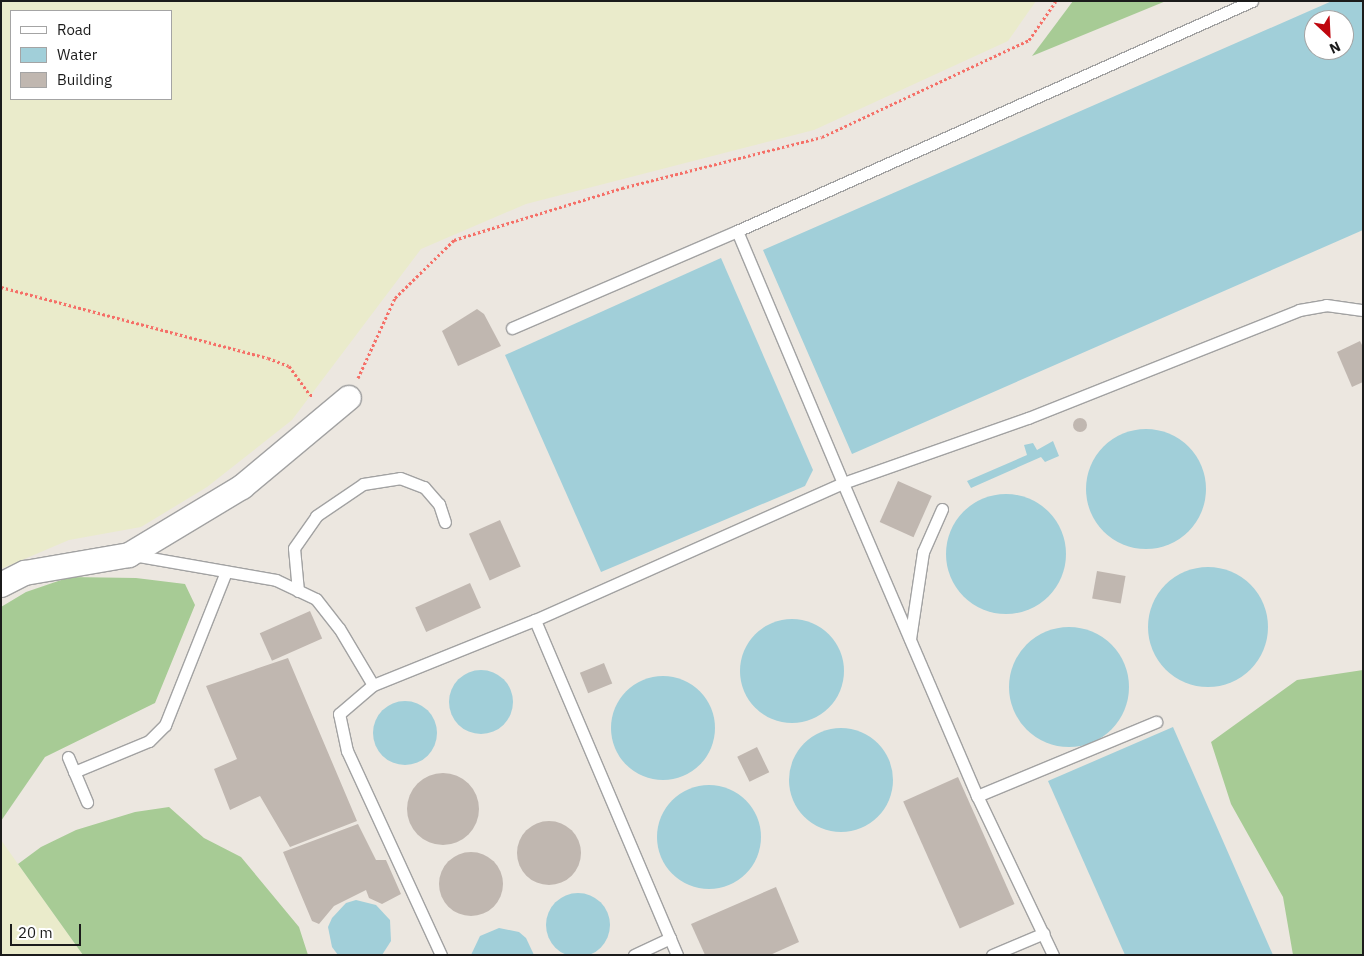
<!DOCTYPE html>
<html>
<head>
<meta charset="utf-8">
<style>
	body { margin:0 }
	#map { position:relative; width:1364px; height:956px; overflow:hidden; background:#ece7e0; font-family:"IBM Plex Sans",sans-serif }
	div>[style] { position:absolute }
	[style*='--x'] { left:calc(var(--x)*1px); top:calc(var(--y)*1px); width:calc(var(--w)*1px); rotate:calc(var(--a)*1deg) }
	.farmland>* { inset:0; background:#eaebcb }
	.forest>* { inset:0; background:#a7cb95 }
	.water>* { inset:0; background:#a1cfd9 }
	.round { border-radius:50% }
	.building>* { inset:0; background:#c0b7b0; transform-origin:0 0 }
	.path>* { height:3px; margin-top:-1.5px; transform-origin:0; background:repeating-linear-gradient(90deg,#f57068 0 2.5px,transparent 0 5px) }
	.roads { filter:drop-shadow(1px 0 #a2a2a2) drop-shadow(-1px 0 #a2a2a2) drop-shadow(0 1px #a2a2a2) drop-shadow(0 -1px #a2a2a2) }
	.lane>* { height:11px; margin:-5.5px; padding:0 5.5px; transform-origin:5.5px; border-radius:5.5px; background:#fff }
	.street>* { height:24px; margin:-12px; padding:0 12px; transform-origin:12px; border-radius:12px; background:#fff }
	span { translate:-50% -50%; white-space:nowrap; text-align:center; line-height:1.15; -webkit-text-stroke:4px #fff; paint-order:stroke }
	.frame { position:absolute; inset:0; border:2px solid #1b1b1b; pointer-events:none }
	.legend { position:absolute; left:10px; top:10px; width:162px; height:90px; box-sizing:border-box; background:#fff; border:1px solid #a4a4a4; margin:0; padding:6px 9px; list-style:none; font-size:15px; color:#1b1b1b }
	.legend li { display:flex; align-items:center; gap:10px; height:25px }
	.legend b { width:25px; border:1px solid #a4a4a4 }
	.north { position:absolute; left:1304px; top:10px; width:50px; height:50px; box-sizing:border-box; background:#fff; border:1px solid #a4a4a4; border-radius:50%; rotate:155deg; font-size:14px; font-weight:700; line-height:20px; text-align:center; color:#1b1b1b }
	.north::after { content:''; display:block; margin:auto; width:18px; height:22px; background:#bf060e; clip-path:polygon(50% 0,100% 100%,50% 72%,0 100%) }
	.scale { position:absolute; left:10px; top:924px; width:71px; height:22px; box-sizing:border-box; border:2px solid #1b1b1b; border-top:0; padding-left:6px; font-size:15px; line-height:18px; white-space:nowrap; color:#1b1b1b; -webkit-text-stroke:4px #fff; paint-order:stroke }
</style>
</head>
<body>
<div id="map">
	<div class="farmland">
		<div style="clip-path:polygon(evenodd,1px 1px,1036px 1px,1008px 41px,814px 130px,526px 204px,421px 249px,292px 420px,207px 487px,141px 527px,69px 540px,1px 569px,1px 1px,11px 11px,171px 11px,171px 99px,11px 99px,11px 11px)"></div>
		<div style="clip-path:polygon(1px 840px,18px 864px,83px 955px,1px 955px)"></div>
	</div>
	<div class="forest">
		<div style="clip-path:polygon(1073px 1px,1166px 1px,1032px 56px)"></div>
		<div style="clip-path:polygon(70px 577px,136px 578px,185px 584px,195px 605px,155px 703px,45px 757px,1px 821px,1px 607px,26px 592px)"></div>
		<div style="clip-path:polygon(1363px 670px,1363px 955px,1293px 955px,1283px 897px,1231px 804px,1211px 742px,1297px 680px)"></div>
		<div style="clip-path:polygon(169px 807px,204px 838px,241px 857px,299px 927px,308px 955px,83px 955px,18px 864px,41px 847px,76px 830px,135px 812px)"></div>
	</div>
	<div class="water">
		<div style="clip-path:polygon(evenodd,1332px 1px,1363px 1px,1363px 230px,852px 454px,763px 250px,1332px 1px,1314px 20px,1344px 20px,1344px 50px,1314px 50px,1314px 20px)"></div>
		<div style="clip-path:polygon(721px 258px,813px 470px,805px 486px,601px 572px,505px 355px)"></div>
		<div class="round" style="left:1086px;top:429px;width:120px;height:120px"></div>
		<div style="clip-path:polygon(1053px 441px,1059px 456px,1045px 462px,1041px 457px,971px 488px,967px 481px,1027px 455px,1024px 445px,1033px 443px,1037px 450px)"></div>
		<div class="round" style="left:946px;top:494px;width:120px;height:120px"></div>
		<div class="round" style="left:1148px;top:567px;width:120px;height:120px"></div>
		<div class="round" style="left:740px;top:619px;width:104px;height:104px"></div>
		<div class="round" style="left:1009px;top:627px;width:120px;height:120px"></div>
		<div class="round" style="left:449px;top:670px;width:64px;height:64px"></div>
		<div class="round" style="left:611px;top:676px;width:104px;height:104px"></div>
		<div class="round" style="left:373px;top:701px;width:64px;height:64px"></div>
		<div style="clip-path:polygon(1173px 727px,1273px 955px,1125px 955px,1048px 781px)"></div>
		<div class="round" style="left:789px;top:728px;width:104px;height:104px"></div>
		<div class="round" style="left:657px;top:785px;width:104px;height:104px"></div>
		<div class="round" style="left:546px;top:893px;width:64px;height:64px"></div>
		<div style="clip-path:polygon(356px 900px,376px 905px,390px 920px,391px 941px,382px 955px,338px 955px,332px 947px,328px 927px,332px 918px,346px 903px)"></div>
		<div style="clip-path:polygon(499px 928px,519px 932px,526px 938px,534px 955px,471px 955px,480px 936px)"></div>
	</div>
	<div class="building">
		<div style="clip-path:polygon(477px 309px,484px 314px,501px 346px,458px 366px,442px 331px)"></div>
		<div style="clip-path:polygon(1360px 341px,1363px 347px,1363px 382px,1352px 387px,1337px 352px)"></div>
		<div class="round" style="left:1073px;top:418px;width:14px;height:14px"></div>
		<div style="left:898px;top:481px;width:37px;height:45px;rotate:24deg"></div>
		<div style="left:500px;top:520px;width:51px;height:34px;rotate:66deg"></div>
		<div style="left:1097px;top:571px;width:29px;height:28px;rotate:10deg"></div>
		<div style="left:470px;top:583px;width:27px;height:60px;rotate:66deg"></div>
		<div style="left:310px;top:611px;width:30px;height:55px;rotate:66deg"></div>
		<div style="clip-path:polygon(288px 658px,357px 821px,290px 847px,260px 796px,230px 810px,214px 769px,237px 759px,206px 686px)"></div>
		<div style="left:604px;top:663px;width:22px;height:26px;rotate:68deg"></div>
		<div style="left:757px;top:747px;width:28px;height:22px;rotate:64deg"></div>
		<div class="round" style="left:407px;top:773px;width:72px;height:72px"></div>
		<div style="left:958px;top:777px;width:139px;height:60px;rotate:66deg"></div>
		<div class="round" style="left:517px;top:821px;width:64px;height:64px"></div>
		<div style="clip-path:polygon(358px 824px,376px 860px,386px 860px,401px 894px,382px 904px,369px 898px,366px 890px,334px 906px,319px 924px,312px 921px,283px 852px)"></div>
		<div class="round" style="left:439px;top:852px;width:64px;height:64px"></div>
		<div style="clip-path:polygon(776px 887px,799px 942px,770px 955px,705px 955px,691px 924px)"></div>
	</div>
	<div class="path">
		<div style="--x:1;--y:287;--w:276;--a:14.9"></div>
		<div style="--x:268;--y:358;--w:22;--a:21"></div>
		<div style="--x:289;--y:366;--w:36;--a:54"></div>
		<div style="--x:310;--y:395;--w:5;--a:0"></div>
		<div style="--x:358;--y:378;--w:88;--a:-65.2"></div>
		<div style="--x:395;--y:298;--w:83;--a:-44.5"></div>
		<div style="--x:454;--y:240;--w:176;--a:-17.2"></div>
		<div style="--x:622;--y:188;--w:206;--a:-14.3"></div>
		<div style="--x:822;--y:137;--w:229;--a:-25.1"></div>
		<div style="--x:1029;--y:40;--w:47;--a:-55.3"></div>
	</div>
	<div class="roads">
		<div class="lane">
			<div style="--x:512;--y:328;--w:245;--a:-23.3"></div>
			<div style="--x:133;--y:555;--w:145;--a:9.9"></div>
			<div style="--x:276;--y:580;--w:44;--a:25.4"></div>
			<div style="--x:316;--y:599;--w:37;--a:52"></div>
			<div style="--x:339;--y:628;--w:66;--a:59.2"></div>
			<div style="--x:298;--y:591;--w:43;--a:-95.3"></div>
			<div style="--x:294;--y:548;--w:39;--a:-55"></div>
			<div style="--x:316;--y:516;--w:57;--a:-34.2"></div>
			<div style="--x:363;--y:484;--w:37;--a:-9"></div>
			<div style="--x:400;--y:478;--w:26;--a:21"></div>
			<div style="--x:424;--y:487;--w:23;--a:49"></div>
			<div style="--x:439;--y:504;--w:19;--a:72"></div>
			<div style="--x:910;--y:639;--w:88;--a:-81.5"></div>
			<div style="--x:923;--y:552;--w:47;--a:-66.2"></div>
			<div style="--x:68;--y:757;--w:49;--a:67.1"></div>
			<div style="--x:74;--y:772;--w:81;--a:-22.5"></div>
			<div style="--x:149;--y:741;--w:23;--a:-45"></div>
			<div style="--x:165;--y:725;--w:165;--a:-68.3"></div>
			<div style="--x:977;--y:796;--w:194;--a:-22.5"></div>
			<div style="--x:441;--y:955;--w:225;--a:-114.7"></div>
			<div style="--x:347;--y:751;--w:38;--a:-102"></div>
			<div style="--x:339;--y:714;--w:45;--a:-40.5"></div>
			<div style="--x:373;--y:685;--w:175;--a:-21.9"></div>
			<div style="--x:634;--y:955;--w:40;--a:-25"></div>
			<div style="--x:677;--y:955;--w:364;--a:-113"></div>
			<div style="--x:535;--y:620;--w:337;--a:-24"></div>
			<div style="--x:843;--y:483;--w:273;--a:-112.8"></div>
			<div style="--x:737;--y:231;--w:564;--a:-24.07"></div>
			<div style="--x:992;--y:955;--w:56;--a:-22.9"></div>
			<div style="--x:1053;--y:955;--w:176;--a:-115.5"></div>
			<div style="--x:977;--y:796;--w:340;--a:-113.2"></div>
			<div style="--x:843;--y:483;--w:196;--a:-19.4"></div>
			<div style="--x:1028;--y:418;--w:292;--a:-21.7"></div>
			<div style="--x:1299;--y:310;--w:27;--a:-10"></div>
			<div style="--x:1326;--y:305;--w:37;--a:8"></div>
		</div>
		<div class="street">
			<div style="--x:1;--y:585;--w:27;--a:-27"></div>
			<div style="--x:25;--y:573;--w:106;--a:-9.8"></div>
			<div style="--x:129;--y:555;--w:132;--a:-31"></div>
			<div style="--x:242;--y:487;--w:139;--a:-39.8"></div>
		</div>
	</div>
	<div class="frame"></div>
	<ul class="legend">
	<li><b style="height:6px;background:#fff"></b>Road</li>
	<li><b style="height:14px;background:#a1cfd9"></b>Water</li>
	<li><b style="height:14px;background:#c0b7b0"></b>Building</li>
	</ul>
	<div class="north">N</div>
	<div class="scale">20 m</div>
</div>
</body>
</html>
